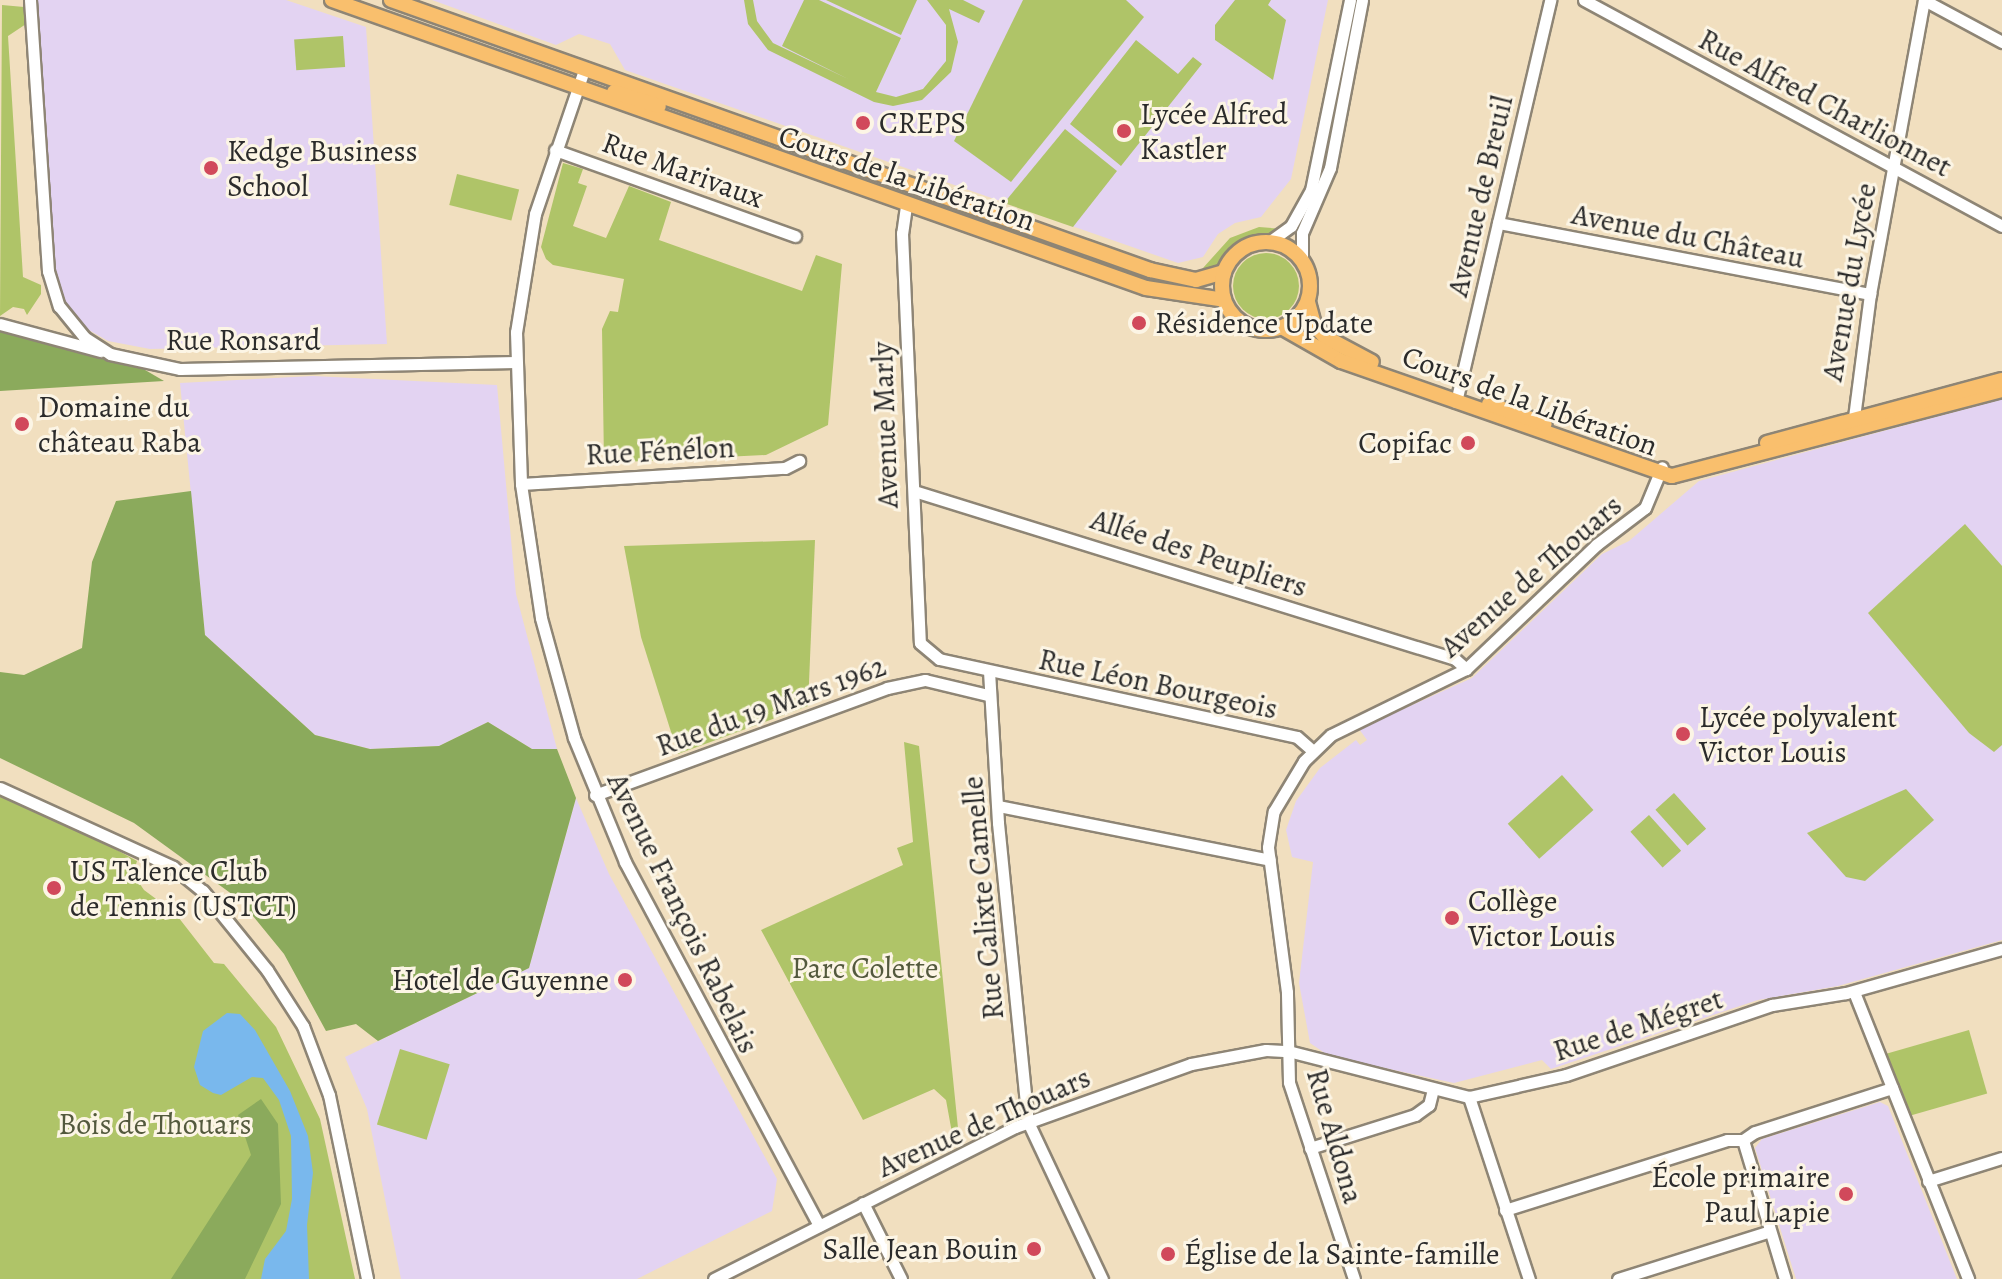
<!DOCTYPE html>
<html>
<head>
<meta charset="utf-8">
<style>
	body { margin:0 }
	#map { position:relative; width:2002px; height:1279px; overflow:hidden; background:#f1dfbf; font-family:Alegreya,serif }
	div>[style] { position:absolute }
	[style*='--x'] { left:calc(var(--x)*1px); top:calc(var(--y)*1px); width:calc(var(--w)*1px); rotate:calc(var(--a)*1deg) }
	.built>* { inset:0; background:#e3d3f2 }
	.green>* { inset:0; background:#afc468; transform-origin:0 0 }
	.round { border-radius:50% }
	.forest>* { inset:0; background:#8baa5c }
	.water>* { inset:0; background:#79b8ed }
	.roads { filter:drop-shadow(2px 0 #8e8575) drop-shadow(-2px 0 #8e8575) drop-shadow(0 2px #8e8575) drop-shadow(0 -2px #8e8575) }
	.minor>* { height:11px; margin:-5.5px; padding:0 5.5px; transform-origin:5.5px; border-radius:5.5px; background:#fff }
	.major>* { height:14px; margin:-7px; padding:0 7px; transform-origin:7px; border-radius:7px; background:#f9bf6d }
	.major>.ring { margin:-7px; padding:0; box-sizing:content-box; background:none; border:14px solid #f9bf6d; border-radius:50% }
	.dots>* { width:22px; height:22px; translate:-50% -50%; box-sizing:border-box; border:4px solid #fcf5e5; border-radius:50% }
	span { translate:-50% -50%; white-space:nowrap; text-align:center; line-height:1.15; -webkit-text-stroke:6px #fcf5e5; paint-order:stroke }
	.street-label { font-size:30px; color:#2b2b2b }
	.poi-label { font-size:30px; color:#2b2b2b }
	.left { translate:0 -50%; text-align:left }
	.right { translate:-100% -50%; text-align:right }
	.park-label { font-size:30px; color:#53593d }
</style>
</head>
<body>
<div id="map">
	<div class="built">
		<div style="clip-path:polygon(37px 0,286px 0,366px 27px,387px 344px,150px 349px,108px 341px,82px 326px,68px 309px,53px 265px)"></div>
		<div style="clip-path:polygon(432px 0,1328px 0,1291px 179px,1261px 217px,1235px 223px,1218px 234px,1203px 257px,1178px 263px,625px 70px,610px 44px,579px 34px,556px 45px)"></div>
		<div style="clip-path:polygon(313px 376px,497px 385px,516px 594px,557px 749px,532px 749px,488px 722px,439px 746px,370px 749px,315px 735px,205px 635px,180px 383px)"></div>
		<div style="clip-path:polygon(2002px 399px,2002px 940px,1838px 986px,1758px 1000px,1551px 1069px,1542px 1060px,1454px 1083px,1329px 1056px,1310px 1043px,1299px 983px,1313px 862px,1292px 857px,1286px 830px,1296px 801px,1320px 768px,1356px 740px,1360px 745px,1367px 740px,1359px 729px,1472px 678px,1602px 554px,1629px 541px,1699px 481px)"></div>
		<div style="clip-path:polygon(576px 798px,609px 874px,777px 1179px,772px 1211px,637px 1279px,401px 1279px,367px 1109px,345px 1057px,529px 968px)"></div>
		<div style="clip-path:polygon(1880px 1102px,1888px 1106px,1957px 1279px,1796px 1279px,1755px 1148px,1762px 1139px)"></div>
	</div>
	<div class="green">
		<div style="clip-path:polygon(744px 0,753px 0,757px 21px,773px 43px,848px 79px,782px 46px,804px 0,819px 0,901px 38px,876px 92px,896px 97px,923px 89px,946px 61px,946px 25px,927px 0,963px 0,985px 11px,979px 23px,949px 9px,958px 42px,951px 72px,922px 100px,893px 106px,874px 102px,768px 50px,748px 24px)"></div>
		<div style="clip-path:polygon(826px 0,917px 0,901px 35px)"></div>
		<div style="clip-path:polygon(1023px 0,1126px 0,1144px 17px,1011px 182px,954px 141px)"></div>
		<div style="clip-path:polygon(1235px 0,1271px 0,1268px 5px,1286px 20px,1273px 80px,1215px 40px,1215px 25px)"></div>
		<div style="clip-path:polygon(2px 5px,24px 7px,26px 24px,8px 36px,23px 277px,41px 285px,41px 294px,27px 315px,24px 309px,13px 307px,0 316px)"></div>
		<div style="left:343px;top:36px;width:31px;height:49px;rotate:86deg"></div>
		<div style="clip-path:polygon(1136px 40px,1178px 74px,1193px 57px,1202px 64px,1121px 166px,1070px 124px)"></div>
		<div style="clip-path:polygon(1065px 129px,1117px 171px,1073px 227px,1004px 203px)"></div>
		<div style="clip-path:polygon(563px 163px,583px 169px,578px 183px,587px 186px,573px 226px,606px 238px,629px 186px,671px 202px,659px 240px,802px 291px,816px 255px,842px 264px,828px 425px,766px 455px,604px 463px,602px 329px,610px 311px,618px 312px,624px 279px,553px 265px,546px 259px,541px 247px)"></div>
		<div style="left:457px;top:174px;width:64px;height:32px;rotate:14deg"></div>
		<div style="clip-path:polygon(1259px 227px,1283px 229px,1245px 240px,1217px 267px,1208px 272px,1203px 268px,1230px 238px)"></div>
		<div class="round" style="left:1233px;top:253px;width:66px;height:66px"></div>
		<div style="clip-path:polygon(1965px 524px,2002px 566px,2002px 745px,1994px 752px,1969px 733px,1868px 613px)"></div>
		<div style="clip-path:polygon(815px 540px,808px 706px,678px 754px,641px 637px,624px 546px)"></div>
		<div style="clip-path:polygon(904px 742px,919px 746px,957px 1118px,958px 1128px,952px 1133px,946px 1100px,934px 1089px,863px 1120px,761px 930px,903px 865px,897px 848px,913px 842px)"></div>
		<div style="left:1562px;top:775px;width:47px;height:73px;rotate:48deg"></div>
		<div style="clip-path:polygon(0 786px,137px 861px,133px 874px,144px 890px,175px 913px,214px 963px,224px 964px,276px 1027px,320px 1119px,355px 1279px,0 1279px)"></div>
		<div style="clip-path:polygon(1906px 789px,1934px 820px,1865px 881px,1846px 877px,1807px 833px)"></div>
		<div style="left:1674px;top:793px;width:48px;height:25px;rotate:48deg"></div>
		<div style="left:1649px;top:815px;width:48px;height:25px;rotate:48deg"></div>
		<div style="left:1969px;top:1030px;width:66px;height:86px;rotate:74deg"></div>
		<div style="left:400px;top:1049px;width:52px;height:79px;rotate:17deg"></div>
	</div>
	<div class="forest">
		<div style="clip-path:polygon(0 329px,140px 367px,164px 381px,0 391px)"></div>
		<div style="clip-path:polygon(191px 491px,205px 635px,315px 735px,370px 749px,439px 746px,488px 722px,532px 749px,557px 749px,576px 798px,529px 968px,378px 1041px,356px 1024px,326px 1031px,284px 954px,240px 900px,134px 823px,0 758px,0 672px,24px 675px,82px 648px,92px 562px,116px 501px)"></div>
		<div style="clip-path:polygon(261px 1099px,278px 1124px,281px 1204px,245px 1279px,171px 1279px,251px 1155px,238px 1115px)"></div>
	</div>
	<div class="water">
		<div style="clip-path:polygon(227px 1013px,240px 1014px,255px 1030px,290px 1091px,308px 1136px,313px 1173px,307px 1225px,309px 1279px,261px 1279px,265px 1259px,286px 1231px,292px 1199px,291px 1136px,279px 1100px,263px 1078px,252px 1077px,221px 1095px,213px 1093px,200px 1085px,194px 1067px,203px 1031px)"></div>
	</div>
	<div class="roads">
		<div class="minor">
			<div style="--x:30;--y:0;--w:272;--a:86.2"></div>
			<div style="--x:48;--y:271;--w:37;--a:73"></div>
			<div style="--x:59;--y:306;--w:40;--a:51"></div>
			<div style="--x:84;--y:337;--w:31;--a:33"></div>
			<div style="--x:110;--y:354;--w:72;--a:12.1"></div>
			<div style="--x:180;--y:369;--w:336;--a:-1.2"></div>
			<div style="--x:1584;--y:0;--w:475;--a:28.4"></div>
			<div style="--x:1924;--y:0;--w:89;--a:28.3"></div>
			<div style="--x:584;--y:70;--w:152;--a:108.8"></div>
			<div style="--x:535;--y:214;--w:120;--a:99.1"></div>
			<div style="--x:516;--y:332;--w:152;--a:88.1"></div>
			<div style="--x:521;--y:484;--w:135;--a:81.5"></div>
			<div style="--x:541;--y:618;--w:124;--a:74.6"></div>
			<div style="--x:574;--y:738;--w:134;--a:67.6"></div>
			<div style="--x:625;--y:862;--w:412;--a:61.9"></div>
			<div style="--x:555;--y:150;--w:255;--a:19.7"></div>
			<div style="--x:906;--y:206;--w:27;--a:98"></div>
			<div style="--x:902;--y:233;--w:410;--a:87.5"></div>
			<div style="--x:920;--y:643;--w:25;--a:40"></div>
			<div style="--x:939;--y:659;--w:366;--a:12.3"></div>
			<div style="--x:1297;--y:737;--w:21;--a:41"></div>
			<div style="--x:1498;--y:223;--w:379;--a:10.8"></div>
			<div style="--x:1269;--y:242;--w:27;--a:-36"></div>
			<div style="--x:1291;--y:226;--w:41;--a:-60.9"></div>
			<div style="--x:1311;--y:190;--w:194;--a:-78.4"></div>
			<div style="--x:1302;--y:260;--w:27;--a:-90"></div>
			<div style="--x:1302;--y:233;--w:71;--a:-66.7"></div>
			<div style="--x:1330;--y:168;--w:171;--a:-79.2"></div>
			<div style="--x:0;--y:324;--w:104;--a:15.1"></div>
			<div style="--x:1456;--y:402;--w:413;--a:-76.8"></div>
			<div style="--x:1853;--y:425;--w:132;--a:-82.6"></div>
			<div style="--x:1870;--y:294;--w:299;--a:-79.6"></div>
			<div style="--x:521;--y:484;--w:264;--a:-3.5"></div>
			<div style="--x:785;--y:468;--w:16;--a:-27"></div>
			<div style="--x:914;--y:491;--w:566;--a:17.25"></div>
			<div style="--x:1455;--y:659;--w:15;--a:42"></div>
			<div style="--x:989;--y:671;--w:152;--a:86.6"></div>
			<div style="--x:998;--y:823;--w:301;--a:84.3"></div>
			<div style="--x:1028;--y:1122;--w:174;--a:64.8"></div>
			<div style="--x:0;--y:788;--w:190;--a:24.5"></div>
			<div style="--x:173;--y:867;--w:38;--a:39"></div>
			<div style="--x:203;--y:891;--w:102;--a:51"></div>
			<div style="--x:267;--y:970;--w:67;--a:57.3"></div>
			<div style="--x:303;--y:1026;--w:74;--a:69.4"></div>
			<div style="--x:329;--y:1095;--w:188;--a:78.3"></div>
			<div style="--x:595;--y:795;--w:311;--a:-20.1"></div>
			<div style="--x:887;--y:688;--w:39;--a:-12"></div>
			<div style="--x:925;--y:680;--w:65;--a:13.4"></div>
			<div style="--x:998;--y:806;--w:277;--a:11.2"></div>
			<div style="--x:1854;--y:992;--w:309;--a:68.3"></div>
			<div style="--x:1469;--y:1097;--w:192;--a:71.8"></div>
			<div style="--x:1743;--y:1140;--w:145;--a:73.2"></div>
			<div style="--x:1310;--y:1148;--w:110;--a:-17.4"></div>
			<div style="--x:1415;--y:1115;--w:17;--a:-36"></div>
			<div style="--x:1429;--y:1105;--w:16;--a:-76"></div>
			<div style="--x:1928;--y:1181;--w:77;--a:-17.3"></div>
			<div style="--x:863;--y:1203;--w:85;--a:63.4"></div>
			<div style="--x:1505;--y:1210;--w:233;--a:-17.5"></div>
			<div style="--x:1727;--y:1140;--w:16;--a:0"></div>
			<div style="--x:1743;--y:1140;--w:14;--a:-34"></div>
			<div style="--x:1755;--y:1132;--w:144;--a:-17.8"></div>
			<div style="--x:714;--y:1279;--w:337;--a:-26.8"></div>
			<div style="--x:1015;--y:1127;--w:187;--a:-19.7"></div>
			<div style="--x:1191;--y:1064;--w:76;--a:-10.6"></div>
			<div style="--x:1266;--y:1050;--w:22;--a:3"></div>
			<div style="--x:1288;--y:1051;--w:187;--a:14.3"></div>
			<div style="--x:1469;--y:1097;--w:99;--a:-12.8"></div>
			<div style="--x:1566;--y:1075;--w:218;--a:-18.8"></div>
			<div style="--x:1772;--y:1005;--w:75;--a:-9.2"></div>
			<div style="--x:1846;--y:993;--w:162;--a:-15.8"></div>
			<div style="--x:1354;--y:1279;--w:207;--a:-108.3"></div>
			<div style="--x:1289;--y:1082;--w:90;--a:-91.3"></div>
			<div style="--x:1287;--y:992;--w:146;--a:-97.5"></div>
			<div style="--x:1268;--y:847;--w:36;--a:-81"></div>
			<div style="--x:1274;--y:811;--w:58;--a:-59"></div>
			<div style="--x:1304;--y:761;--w:37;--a:-44"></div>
			<div style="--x:1331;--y:735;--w:150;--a:-26.1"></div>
			<div style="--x:1466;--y:669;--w:180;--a:-43.6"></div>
			<div style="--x:1596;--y:545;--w:61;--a:-37.1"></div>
			<div style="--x:1645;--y:508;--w:44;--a:-67.5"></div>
			<div style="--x:1618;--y:1279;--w:159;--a:-17.5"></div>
		</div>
		<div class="major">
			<div style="--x:332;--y:0;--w:863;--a:19.48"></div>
			<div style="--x:1146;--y:288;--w:79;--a:8.7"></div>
			<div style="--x:391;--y:0;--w:806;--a:19.58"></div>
			<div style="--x:1150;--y:270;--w:47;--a:12.3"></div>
			<div style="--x:1196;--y:280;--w:29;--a:-16"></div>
			<div style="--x:614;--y:92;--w:47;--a:17.3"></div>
			<div class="ring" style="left:1222px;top:242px;width:74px;height:74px"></div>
			<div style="--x:1308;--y:302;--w:24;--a:75"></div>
			<div style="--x:1314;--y:325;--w:16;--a:47"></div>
			<div style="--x:1325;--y:337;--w:53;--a:28"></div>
			<div style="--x:1283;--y:328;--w:67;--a:29.6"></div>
			<div style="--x:1341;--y:361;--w:350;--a:19.2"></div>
			<div style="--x:1672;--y:476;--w:341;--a:-14.6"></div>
			<div style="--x:1489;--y:404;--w:59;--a:19.7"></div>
			<div style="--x:1767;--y:443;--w:243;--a:-15"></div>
		</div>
	</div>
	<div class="dots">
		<div style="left:863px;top:123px;background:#d1495b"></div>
		<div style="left:1124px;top:131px;background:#d1495b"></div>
		<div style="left:211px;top:168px;background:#d1495b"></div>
		<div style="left:1139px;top:323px;background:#d1495b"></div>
		<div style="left:22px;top:424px;background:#d1495b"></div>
		<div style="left:1468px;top:443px;background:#d1495b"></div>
		<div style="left:1683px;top:734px;background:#d1495b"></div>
		<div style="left:54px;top:888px;background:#d1495b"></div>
		<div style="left:1452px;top:918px;background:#d1495b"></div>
		<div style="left:625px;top:980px;background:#d1495b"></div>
		<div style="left:1846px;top:1194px;background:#d1495b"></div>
		<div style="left:1034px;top:1249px;background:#d1495b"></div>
		<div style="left:1168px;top:1254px;background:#d1495b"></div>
	</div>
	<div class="street-label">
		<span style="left:1825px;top:103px;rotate:28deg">Rue Alfred Charlionnet</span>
		<span style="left:683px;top:170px;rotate:20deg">Rue Marivaux</span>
		<span style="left:907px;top:178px;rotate:19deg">Cours de la Libération</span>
		<span style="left:1480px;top:196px;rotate:-77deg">Avenue de Breuil</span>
		<span style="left:1688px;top:236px;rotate:11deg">Avenue du Château</span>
		<span style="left:1849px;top:282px;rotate:-80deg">Avenue du Lycée</span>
		<span style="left:243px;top:340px">Rue Ronsard</span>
		<span style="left:1530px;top:401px;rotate:20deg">Cours de la Libération</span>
		<span style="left:885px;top:425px;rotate:-92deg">Avenue Marly</span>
		<span style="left:660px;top:451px;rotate:-3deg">Rue Fénélon</span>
		<span style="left:1199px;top:553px;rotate:18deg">Allée des Peupliers</span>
		<span style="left:1531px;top:576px;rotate:-41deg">Avenue de Thouars</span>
		<span style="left:1158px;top:684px;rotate:12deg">Rue Léon Bourgeois</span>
		<span style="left:771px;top:706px;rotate:-20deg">Rue du 19 Mars 1962</span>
		<span style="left:983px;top:898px;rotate:-95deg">Rue Calixte Camelle</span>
		<span style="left:683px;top:913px;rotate:64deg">Avenue François Rabelais</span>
		<span style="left:1638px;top:1025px;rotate:-18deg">Rue de Mégret</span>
		<span style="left:984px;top:1122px;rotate:-24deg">Avenue de Thouars</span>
		<span style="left:1335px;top:1136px;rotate:74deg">Rue Aldona</span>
	</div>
	<div class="poi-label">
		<span class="left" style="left:1140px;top:131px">Lycée Alfred<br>Kastler</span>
		<span class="left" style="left:879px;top:123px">CREPS</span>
		<span class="left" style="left:227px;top:168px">Kedge Business<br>School</span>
		<span class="left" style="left:1155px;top:323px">Résidence Update</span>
		<span class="left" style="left:38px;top:424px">Domaine du<br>château Raba</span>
		<span class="right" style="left:1452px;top:443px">Copifac</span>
		<span class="left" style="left:1699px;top:734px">Lycée polyvalent<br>Victor Louis</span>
		<span class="left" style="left:70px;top:888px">US Talence Club<br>de Tennis (USTCT)</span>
		<span class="left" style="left:1468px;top:918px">Collège<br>Victor Louis</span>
		<span class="right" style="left:609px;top:980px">Hotel de Guyenne</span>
		<span class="right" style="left:1830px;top:1194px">École primaire<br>Paul Lapie</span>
		<span class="right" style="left:1018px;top:1249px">Salle Jean Bouin</span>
		<span class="left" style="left:1184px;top:1254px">Église de la Sainte-famille</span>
	</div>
	<div class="park-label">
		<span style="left:865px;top:968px">Parc Colette</span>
		<span style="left:155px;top:1124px">Bois de Thouars</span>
	</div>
</div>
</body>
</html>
